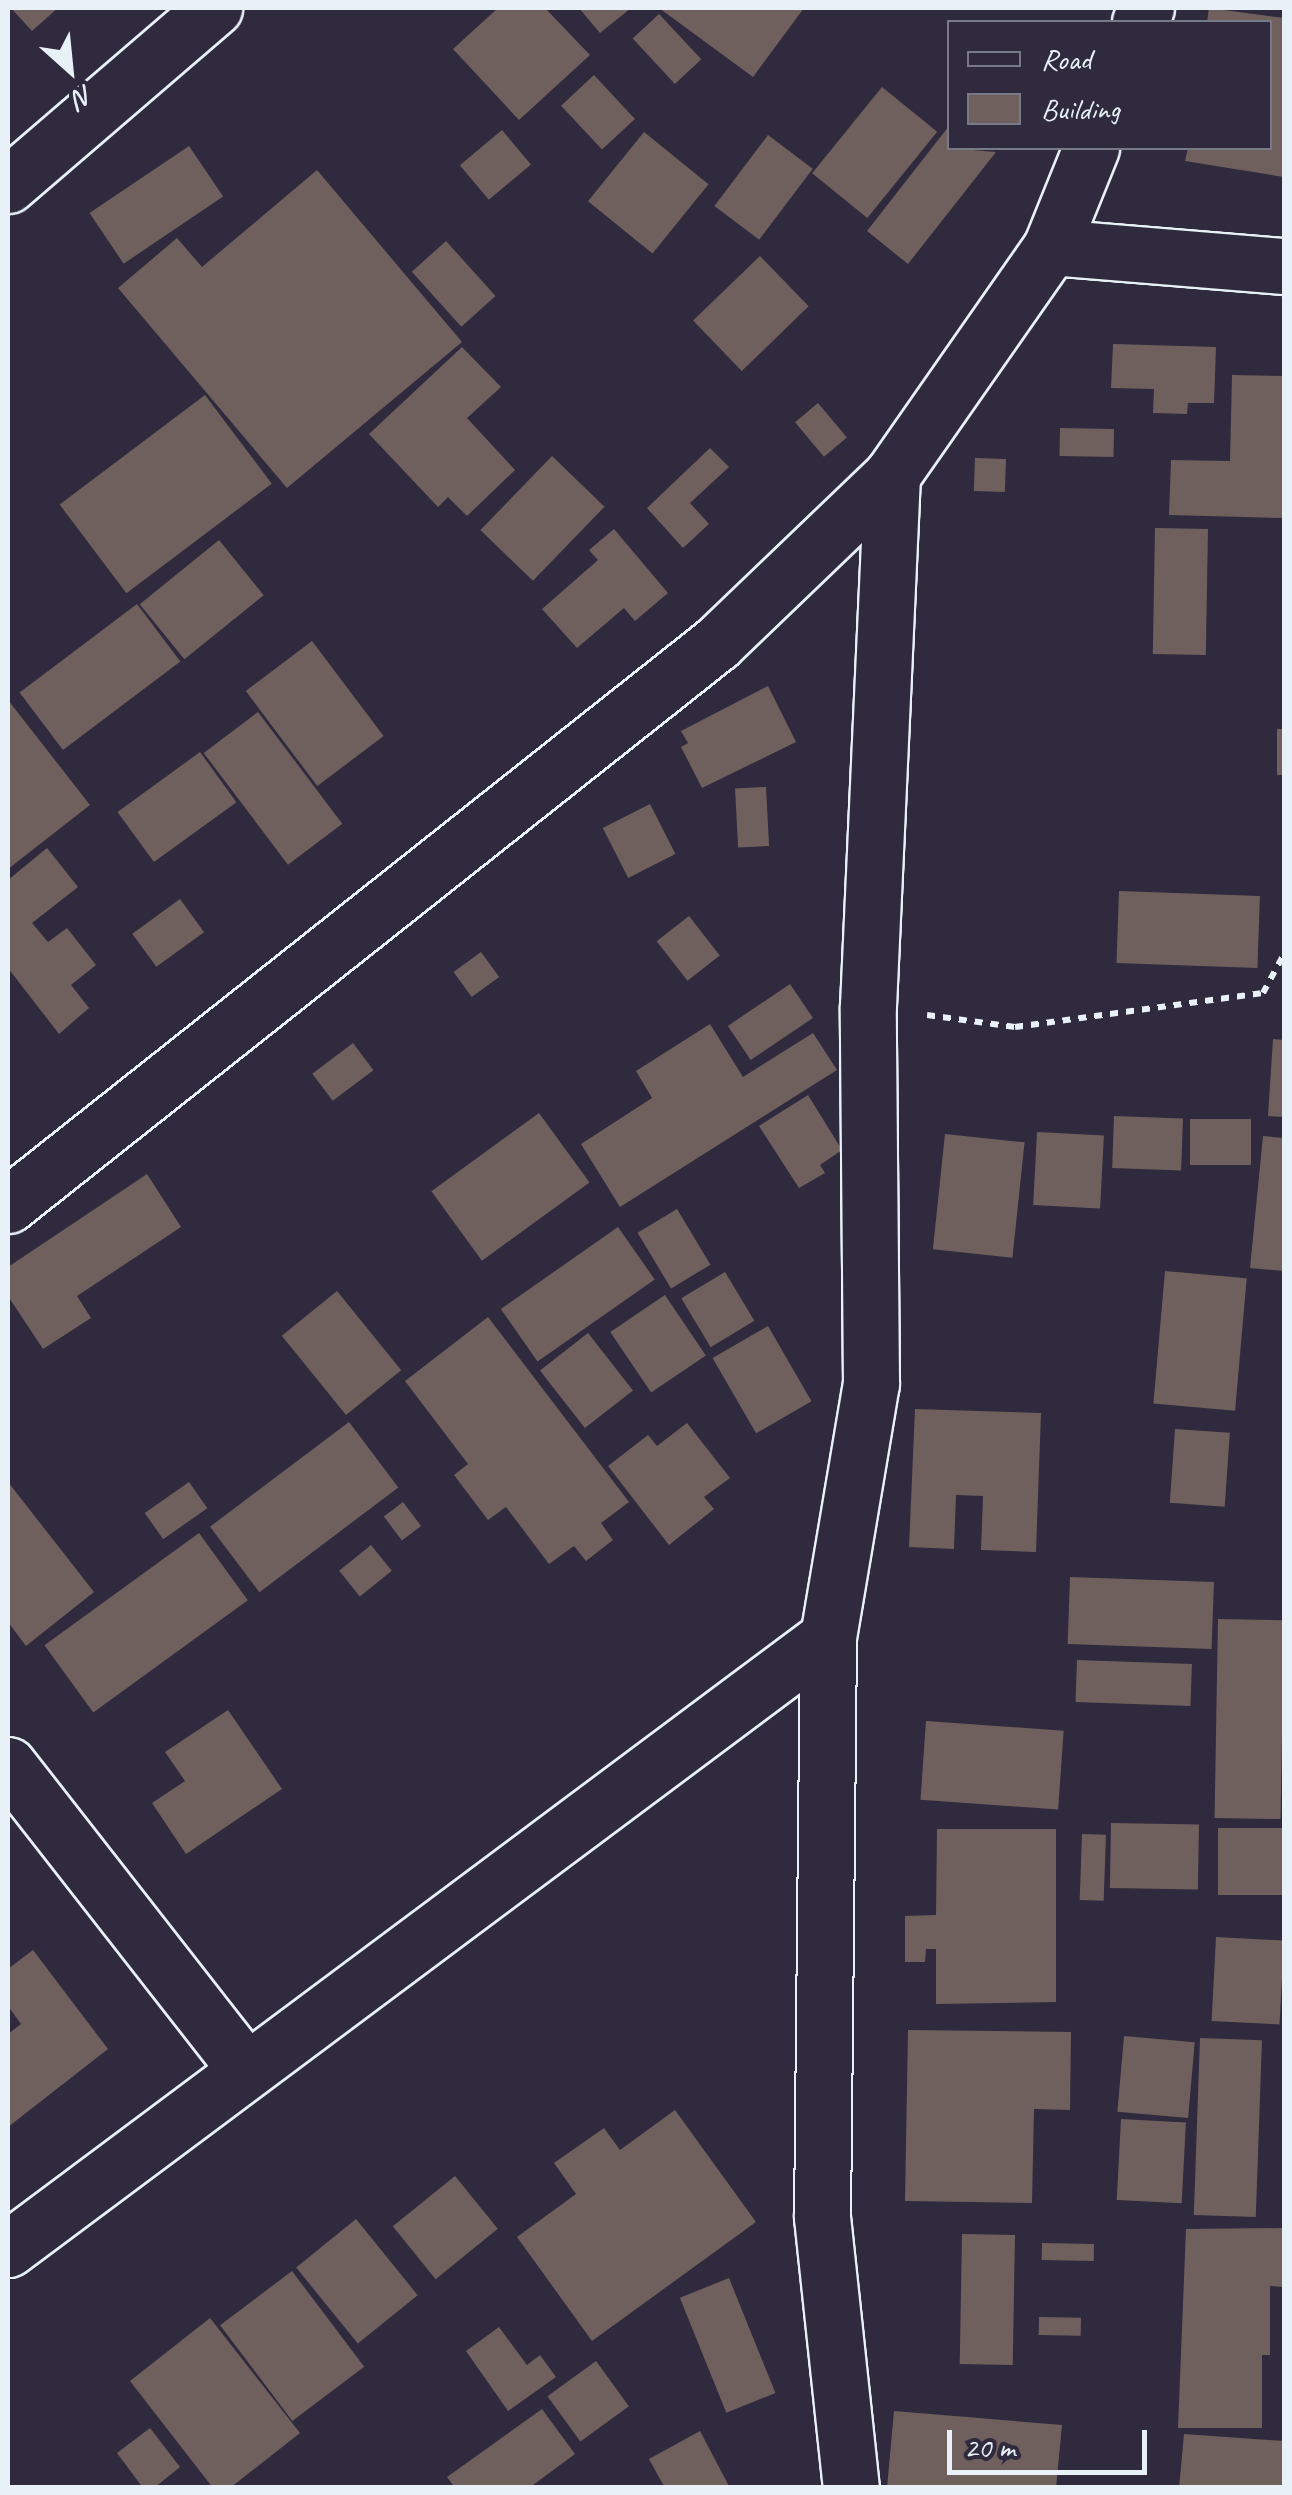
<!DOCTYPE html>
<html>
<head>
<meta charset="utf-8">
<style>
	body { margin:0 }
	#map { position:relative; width:1292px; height:2495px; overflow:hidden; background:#2f2a3d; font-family:Caveat,sans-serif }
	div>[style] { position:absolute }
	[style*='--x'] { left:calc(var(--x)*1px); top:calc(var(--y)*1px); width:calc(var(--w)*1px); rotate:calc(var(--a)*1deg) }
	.building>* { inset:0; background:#6f605d; transform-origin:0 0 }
	.path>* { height:6px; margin-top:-3px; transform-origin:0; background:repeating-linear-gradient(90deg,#e8f1f8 0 8px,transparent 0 16px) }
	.roads { filter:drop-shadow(2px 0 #e8f1f8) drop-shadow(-2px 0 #e8f1f8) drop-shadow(0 2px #e8f1f8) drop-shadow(0 -2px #e8f1f8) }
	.street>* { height:55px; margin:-27.5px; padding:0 27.5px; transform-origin:27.5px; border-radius:27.5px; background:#2f2a3d }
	span { translate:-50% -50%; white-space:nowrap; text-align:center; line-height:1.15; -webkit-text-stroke:8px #2f2a3d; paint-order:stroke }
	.frame { position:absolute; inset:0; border:10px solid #e8f1f8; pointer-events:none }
	.legend { position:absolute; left:947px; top:20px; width:325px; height:130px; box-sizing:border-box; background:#2f2a3d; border:2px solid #797a88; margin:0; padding:12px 18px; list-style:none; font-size:30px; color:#e8f1f8 }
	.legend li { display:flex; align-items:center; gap:20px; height:50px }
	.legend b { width:50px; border:2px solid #797a88 }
	.north { position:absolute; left:20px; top:20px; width:100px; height:100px; -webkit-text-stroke:8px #2f2a3d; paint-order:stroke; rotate:153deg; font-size:28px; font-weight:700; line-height:40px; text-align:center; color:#e8f1f8 }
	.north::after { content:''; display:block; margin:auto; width:35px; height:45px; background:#e8f1f8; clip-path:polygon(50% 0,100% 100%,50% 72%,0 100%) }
	.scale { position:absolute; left:947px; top:2430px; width:200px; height:45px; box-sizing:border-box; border:5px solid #e8f1f8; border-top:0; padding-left:12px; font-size:30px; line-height:35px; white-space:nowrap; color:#e8f1f8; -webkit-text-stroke:8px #2f2a3d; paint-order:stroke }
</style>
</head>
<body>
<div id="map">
	<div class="building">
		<div style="clip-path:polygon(11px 8px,58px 8px,32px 31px)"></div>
		<div style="clip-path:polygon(498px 8px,545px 8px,590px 55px,519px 120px,453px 49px)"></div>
		<div style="clip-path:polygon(579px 8px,631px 8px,600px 33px)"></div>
		<div style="clip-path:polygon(659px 8px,804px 8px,753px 77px)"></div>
		<div style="clip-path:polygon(1209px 8px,1284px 18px,1284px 177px,1185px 161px,1188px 148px,1270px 148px,1270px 22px,1207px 22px)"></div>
		<div style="left:659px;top:14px;width:62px;height:36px;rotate:47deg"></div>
		<div style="left:594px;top:75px;width:60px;height:45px;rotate:47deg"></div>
		<div style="left:882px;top:87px;width:71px;height:111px;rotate:39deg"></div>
		<div style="clip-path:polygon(949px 126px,949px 148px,996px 152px,908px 264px,867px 231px)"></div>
		<div style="left:502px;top:130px;width:45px;height:55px;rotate:50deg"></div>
		<div style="left:644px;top:132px;width:83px;height:89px;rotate:39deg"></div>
		<div style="left:768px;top:135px;width:56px;height:89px;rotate:37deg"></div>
		<div style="left:189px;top:146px;width:61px;height:120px;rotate:56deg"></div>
		<div style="clip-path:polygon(317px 170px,462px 342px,287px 488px,118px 288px,177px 238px,202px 267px)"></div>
		<div style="left:446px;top:241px;width:74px;height:46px;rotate:48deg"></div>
		<div style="left:760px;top:256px;width:70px;height:93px;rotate:46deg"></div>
		<div style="clip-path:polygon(1113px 344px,1216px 347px,1214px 403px,1188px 403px,1187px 414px,1153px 413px,1154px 389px,1111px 388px)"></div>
		<div style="clip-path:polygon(462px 347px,501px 387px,467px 418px,515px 470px,467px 516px,448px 497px,438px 507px,369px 434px)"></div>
		<div style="clip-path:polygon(1232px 375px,1284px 376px,1284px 518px,1169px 515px,1171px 460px,1230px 461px)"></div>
		<div style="left:205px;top:395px;width:111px;height:182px;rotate:53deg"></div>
		<div style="left:818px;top:403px;width:45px;height:30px;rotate:50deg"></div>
		<div style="left:1060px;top:428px;width:54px;height:28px;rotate:1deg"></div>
		<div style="clip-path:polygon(710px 448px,729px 467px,690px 503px,709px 524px,683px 548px,647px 508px)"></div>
		<div style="left:552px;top:456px;width:73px;height:103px;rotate:44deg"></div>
		<div style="left:975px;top:458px;width:31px;height:33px;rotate:2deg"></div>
		<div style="left:1155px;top:528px;width:53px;height:126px;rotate:1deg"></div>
		<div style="clip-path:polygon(614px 529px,668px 593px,635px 621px,624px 608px,577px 648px,542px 609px,598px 560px,589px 550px)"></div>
		<div style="left:219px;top:540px;width:71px;height:102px;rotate:51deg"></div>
		<div style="left:137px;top:604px;width:72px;height:147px;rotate:53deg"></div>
		<div style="left:312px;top:641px;width:119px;height:83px;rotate:53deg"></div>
		<div style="clip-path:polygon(768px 686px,796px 742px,702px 788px,681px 747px,688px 743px,681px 731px)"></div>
		<div style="clip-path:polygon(8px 700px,90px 805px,8px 869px)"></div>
		<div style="left:258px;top:712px;width:140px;height:68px;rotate:53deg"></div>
		<div style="left:1277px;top:729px;width:7px;height:46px"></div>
		<div style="left:200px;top:752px;width:62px;height:102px;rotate:54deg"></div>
		<div style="left:766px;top:787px;width:59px;height:31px;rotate:87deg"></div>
		<div style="left:650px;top:804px;width:56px;height:53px;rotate:63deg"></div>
		<div style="clip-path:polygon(47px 848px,78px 887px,32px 923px,48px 942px,67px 928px,96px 965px,71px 985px,89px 1008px,59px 1034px,8px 968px,8px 880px)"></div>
		<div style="left:1119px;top:891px;width:141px;height:72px;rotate:2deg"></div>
		<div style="left:180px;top:899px;width:41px;height:59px;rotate:54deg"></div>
		<div style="left:689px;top:916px;width:50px;height:41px;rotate:52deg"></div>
		<div style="left:481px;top:952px;width:31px;height:34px;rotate:54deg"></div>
		<div style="left:790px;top:984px;width:41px;height:75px;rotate:56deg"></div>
		<div style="clip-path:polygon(710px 1024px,743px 1077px,813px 1033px,837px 1070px,620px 1207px,581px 1144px,652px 1098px,636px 1071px)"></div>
		<div style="clip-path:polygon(1273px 1039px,1284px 1040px,1284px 1117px,1268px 1116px)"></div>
		<div style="left:353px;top:1043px;width:34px;height:51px;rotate:53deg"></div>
		<div style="clip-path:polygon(808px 1095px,842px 1150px,820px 1165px,825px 1173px,799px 1188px,759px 1126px)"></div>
		<div style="left:539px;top:1113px;width:86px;height:133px;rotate:54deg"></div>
		<div style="left:1114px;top:1116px;width:69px;height:52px;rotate:2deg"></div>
		<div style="left:1190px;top:1119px;width:61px;height:46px"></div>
		<div style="left:1037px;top:1132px;width:67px;height:73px;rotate:3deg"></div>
		<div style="left:945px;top:1134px;width:80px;height:116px;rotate:6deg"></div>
		<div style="clip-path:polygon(1263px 1136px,1284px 1138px,1284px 1271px,1250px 1268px)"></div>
		<div style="clip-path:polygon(147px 1174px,181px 1227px,77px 1296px,91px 1318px,43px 1349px,8px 1296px,8px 1267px)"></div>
		<div style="left:677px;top:1209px;width:65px;height:46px;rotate:59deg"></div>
		<div style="left:618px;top:1227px;width:64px;height:143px;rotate:55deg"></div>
		<div style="left:1165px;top:1271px;width:82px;height:133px;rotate:5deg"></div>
		<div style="left:725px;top:1272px;width:57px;height:51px;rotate:59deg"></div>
		<div style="left:337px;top:1291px;width:102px;height:71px;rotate:51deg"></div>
		<div style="left:665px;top:1295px;width:73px;height:66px;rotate:56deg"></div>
		<div style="clip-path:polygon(488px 1317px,629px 1502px,601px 1523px,613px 1540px,586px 1561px,574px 1546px,549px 1564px,506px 1507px,488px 1520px,454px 1475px,468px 1464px,405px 1381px)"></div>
		<div style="left:768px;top:1326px;width:87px;height:64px;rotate:60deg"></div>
		<div style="left:588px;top:1333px;width:73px;height:61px;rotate:52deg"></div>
		<div style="clip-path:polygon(915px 1409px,1041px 1413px,1036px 1552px,981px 1550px,983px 1496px,956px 1495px,954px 1549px,909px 1547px)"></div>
		<div style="left:349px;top:1422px;width:82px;height:174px;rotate:53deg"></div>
		<div style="clip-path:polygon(687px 1423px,730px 1478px,704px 1497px,714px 1509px,669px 1545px,608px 1466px,648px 1435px,657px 1446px)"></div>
		<div style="left:1175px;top:1429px;width:55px;height:74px;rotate:4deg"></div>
		<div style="clip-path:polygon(8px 1482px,94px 1592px,26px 1646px,8px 1622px)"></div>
		<div style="left:189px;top:1482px;width:32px;height:54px;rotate:55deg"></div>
		<div style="left:403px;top:1502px;width:30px;height:24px;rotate:53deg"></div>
		<div style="left:199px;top:1533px;width:83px;height:191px;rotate:54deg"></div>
		<div style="left:371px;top:1545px;width:33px;height:41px;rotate:51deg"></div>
		<div style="left:1070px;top:1577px;width:144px;height:67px;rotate:2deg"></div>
		<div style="left:1218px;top:1619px;width:66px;height:199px;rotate:1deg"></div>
		<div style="left:1077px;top:1660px;width:115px;height:42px;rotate:2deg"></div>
		<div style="clip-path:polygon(228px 1710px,282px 1789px,186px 1854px,152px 1803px,185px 1781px,165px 1752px)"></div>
		<div style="left:926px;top:1721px;width:138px;height:79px;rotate:4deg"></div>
		<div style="left:1111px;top:1823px;width:88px;height:65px;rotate:1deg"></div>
		<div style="left:1284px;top:1828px;width:67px;height:66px;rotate:90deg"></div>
		<div style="clip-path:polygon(937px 1829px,1056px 1829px,1056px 2002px,936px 2004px,936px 1949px,926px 1949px,925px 1962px,905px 1962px,905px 1916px,936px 1915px)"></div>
		<div style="left:1082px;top:1834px;width:24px;height:66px;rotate:2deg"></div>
		<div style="left:1216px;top:1937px;width:68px;height:84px;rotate:3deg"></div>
		<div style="clip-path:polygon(33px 1950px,108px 2049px,8px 2127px,8px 2034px,21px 2024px,8px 2006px,8px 1969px)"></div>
		<div style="clip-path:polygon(908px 2030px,1071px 2032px,1070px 2110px,1034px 2109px,1032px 2203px,905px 2201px)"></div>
		<div style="left:1124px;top:2036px;width:71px;height:76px;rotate:5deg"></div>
		<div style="left:1200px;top:2038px;width:62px;height:177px;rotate:2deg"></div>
		<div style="clip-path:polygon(675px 2110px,756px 2222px,592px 2341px,517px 2237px,576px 2194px,554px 2163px,604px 2128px,620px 2150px)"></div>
		<div style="left:1121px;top:2119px;width:65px;height:81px;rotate:3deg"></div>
		<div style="left:455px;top:2176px;width:68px;height:80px;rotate:51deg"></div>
		<div style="left:356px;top:2219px;width:98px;height:77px;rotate:51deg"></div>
		<div style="clip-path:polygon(1284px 2228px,1284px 2287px,1270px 2286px,1270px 2355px,1262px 2355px,1262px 2428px,1178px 2428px,1186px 2229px)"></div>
		<div style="left:962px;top:2234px;width:53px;height:130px;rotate:1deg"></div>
		<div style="left:1042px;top:2243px;width:52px;height:17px;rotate:1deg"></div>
		<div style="left:292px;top:2271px;width:120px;height:90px;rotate:53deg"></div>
		<div style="left:729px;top:2278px;width:124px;height:53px;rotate:68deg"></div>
		<div style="left:1039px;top:2317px;width:42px;height:18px;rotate:1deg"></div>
		<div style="clip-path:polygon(210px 2318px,300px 2433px,230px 2488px,213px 2488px,130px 2381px)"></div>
		<div style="clip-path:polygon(499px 2327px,527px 2365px,540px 2355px,556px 2377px,508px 2411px,466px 2351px)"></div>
		<div style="left:596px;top:2361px;width:56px;height:60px;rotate:54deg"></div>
		<div style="clip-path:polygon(542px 2409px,575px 2454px,529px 2488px,455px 2488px,447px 2477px)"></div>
		<div style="clip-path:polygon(894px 2411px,1062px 2425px,1056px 2488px,887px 2488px)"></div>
		<div style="clip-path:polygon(150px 2428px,180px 2467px,154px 2488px,143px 2488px,117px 2453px)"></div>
		<div style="clip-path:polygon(700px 2431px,730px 2488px,665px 2488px,649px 2459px)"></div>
		<div style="clip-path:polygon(1184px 2434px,1284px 2441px,1284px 2488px,1179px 2488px)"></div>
	</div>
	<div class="path">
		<div style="--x:927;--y:1015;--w:89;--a:7.8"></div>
		<div style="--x:1015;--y:1027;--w:250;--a:-7.8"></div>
		<div style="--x:1263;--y:993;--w:44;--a:-61.7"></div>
	</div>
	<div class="roads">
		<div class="street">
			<div style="--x:1140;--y:22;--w:15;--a:-67"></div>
			<div style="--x:8;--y:185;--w:272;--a:-40.7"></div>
			<div style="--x:1051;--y:247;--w:234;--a:4.7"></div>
			<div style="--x:8;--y:1205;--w:905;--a:-38.4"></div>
			<div style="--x:717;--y:643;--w:243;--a:-43.8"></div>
			<div style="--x:892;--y:475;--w:278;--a:-55.1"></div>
			<div style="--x:1051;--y:247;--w:107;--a:-68"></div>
			<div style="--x:828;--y:1637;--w:580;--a:90.59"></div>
			<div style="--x:822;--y:2217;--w:273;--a:83.9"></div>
			<div style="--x:8;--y:1765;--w:387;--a:52"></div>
			<div style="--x:8;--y:2249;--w:1023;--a:-36.74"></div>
			<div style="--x:828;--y:1637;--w:257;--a:-80.4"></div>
			<div style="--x:871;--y:1384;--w:378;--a:-90.5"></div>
			<div style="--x:868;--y:1006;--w:532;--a:-87.41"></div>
		</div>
	</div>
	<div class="frame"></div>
	<ul class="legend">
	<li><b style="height:12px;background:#2f2a3d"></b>Road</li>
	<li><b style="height:28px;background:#6f605d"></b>Building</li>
	</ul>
	<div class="north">N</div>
	<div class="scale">20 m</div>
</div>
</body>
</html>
